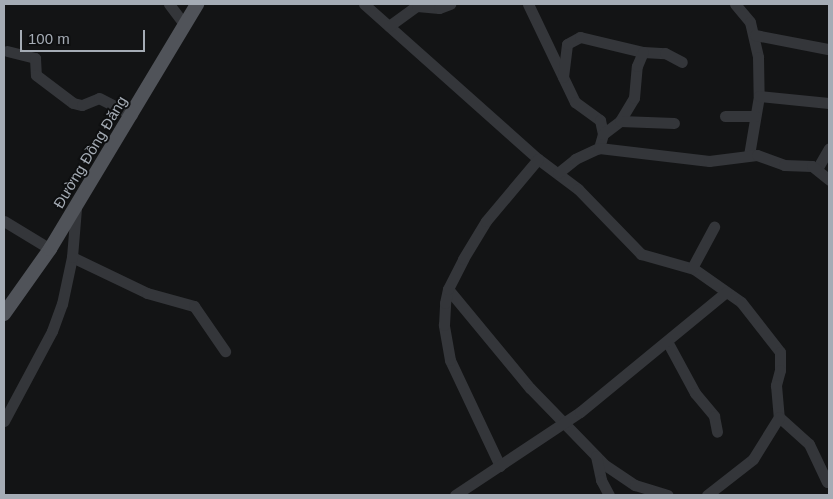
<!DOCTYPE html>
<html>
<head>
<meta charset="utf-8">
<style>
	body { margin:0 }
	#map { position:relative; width:833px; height:499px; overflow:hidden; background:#131415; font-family:Helvetica,sans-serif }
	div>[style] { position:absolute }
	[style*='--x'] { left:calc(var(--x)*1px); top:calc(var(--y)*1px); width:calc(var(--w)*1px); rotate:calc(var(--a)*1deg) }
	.minor>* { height:11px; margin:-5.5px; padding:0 5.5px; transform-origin:5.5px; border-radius:5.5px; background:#34363a }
	.major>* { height:14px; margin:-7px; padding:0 7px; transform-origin:7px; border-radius:7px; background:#505359 }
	span { translate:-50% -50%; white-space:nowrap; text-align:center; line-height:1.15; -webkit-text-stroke:4px #0e0f10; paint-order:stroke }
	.street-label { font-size:15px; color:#a5acb5 }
	.frame { position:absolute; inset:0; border:5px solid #a5acb5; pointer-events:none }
	.scale { position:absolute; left:20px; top:30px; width:125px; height:22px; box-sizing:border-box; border:2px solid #a5acb5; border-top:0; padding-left:6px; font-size:15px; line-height:18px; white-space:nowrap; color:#a5acb5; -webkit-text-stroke:4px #0e0f10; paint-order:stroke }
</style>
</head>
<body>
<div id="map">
	<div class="minor">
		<div style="--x:169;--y:4;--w:25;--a:53"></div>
		<div style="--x:364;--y:4;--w:233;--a:41.7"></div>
		<div style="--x:538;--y:159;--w:50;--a:36.9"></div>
		<div style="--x:578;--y:189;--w:91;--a:45.9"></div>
		<div style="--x:641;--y:254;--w:55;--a:15.8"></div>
		<div style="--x:694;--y:269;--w:57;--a:35.1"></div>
		<div style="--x:741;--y:302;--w:63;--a:52"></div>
		<div style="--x:780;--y:352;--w:18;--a:90"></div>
		<div style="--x:780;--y:370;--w:16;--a:105"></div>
		<div style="--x:776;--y:385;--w:32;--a:85"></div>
		<div style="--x:779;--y:417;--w:40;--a:42"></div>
		<div style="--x:809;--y:444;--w:42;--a:64.7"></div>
		<div style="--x:528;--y:4;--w:109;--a:64.4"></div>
		<div style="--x:575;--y:102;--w:31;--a:36"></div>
		<div style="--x:600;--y:120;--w:14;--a:78"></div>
		<div style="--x:603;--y:134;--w:15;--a:106"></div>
		<div style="--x:735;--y:4;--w:23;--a:50"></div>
		<div style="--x:750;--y:22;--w:36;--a:77"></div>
		<div style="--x:758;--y:57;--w:39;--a:89"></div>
		<div style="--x:759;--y:96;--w:60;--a:99.6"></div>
		<div style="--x:389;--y:26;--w:34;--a:-36"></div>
		<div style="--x:417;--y:6;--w:22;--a:5"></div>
		<div style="--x:439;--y:8;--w:12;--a:-20"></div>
		<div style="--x:755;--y:35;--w:74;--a:10.9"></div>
		<div style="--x:7;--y:51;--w:29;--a:14"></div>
		<div style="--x:35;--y:58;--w:17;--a:87"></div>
		<div style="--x:36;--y:75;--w:46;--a:37.1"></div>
		<div style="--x:73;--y:103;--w:9;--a:13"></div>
		<div style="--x:82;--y:105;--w:18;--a:-22"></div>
		<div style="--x:99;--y:98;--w:37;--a:27"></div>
		<div style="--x:563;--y:77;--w:33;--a:-83"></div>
		<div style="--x:567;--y:44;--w:15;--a:-28"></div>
		<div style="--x:580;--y:37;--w:65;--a:13.4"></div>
		<div style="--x:643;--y:52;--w:22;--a:3"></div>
		<div style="--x:665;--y:53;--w:19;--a:28"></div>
		<div style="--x:759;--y:96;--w:70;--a:5.7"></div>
		<div style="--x:725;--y:116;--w:30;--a:0"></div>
		<div style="--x:620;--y:121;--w:27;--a:-59"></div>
		<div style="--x:634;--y:98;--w:32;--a:-85"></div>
		<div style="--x:637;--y:66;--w:15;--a:-67"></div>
		<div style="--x:603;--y:134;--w:21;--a:-37"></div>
		<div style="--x:620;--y:121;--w:54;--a:2.1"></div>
		<div style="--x:817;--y:169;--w:24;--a:-60"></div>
		<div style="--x:558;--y:173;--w:22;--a:-39"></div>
		<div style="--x:575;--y:159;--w:26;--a:-25"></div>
		<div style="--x:599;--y:148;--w:111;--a:6.7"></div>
		<div style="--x:709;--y:161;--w:48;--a:-7.1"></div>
		<div style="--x:757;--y:155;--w:29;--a:20"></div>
		<div style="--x:784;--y:165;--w:28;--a:2"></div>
		<div style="--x:812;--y:166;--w:22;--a:39"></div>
		<div style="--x:4;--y:221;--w:54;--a:31.3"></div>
		<div style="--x:72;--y:257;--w:83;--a:25.6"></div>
		<div style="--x:147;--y:293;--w:49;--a:15.5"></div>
		<div style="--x:194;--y:306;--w:55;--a:55.4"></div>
		<div style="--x:692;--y:268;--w:47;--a:-61.8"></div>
		<div style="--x:448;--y:289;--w:129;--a:50.4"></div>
		<div style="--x:530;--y:388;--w:107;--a:45.8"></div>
		<div style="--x:605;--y:465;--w:36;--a:34"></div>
		<div style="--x:635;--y:485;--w:34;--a:17"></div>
		<div style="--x:668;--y:343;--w:57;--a:61.6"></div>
		<div style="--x:695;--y:393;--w:30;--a:50"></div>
		<div style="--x:714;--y:416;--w:16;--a:79"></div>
		<div style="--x:4;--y:421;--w:102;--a:-61.9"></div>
		<div style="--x:52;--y:331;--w:29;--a:-70"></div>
		<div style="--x:62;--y:304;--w:48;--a:-78"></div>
		<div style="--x:72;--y:257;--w:49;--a:-85.3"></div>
		<div style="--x:596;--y:456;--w:25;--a:78"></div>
		<div style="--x:601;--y:480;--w:17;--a:62"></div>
		<div style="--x:500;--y:466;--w:117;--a:-115.3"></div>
		<div style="--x:450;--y:360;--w:36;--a:-100"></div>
		<div style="--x:444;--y:325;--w:22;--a:-87"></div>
		<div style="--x:445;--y:303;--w:14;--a:-78"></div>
		<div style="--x:448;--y:289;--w:34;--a:-63"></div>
		<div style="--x:463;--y:259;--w:44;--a:-58.8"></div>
		<div style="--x:486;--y:221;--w:81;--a:-50"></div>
		<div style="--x:455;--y:495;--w:150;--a:-33.6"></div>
		<div style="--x:580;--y:412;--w:189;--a:-39.4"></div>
		<div style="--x:707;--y:495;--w:58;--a:-38"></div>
		<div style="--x:753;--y:459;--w:49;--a:-58.2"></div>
	</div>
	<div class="major">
		<div style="--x:4;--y:314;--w:80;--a:-54.7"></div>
		<div style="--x:50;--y:249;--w:286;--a:-59"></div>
	</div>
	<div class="street-label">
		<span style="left:90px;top:152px;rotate:-59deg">Đường Đồng Đăng</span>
	</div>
	<div class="frame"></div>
	<div class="scale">100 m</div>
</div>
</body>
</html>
